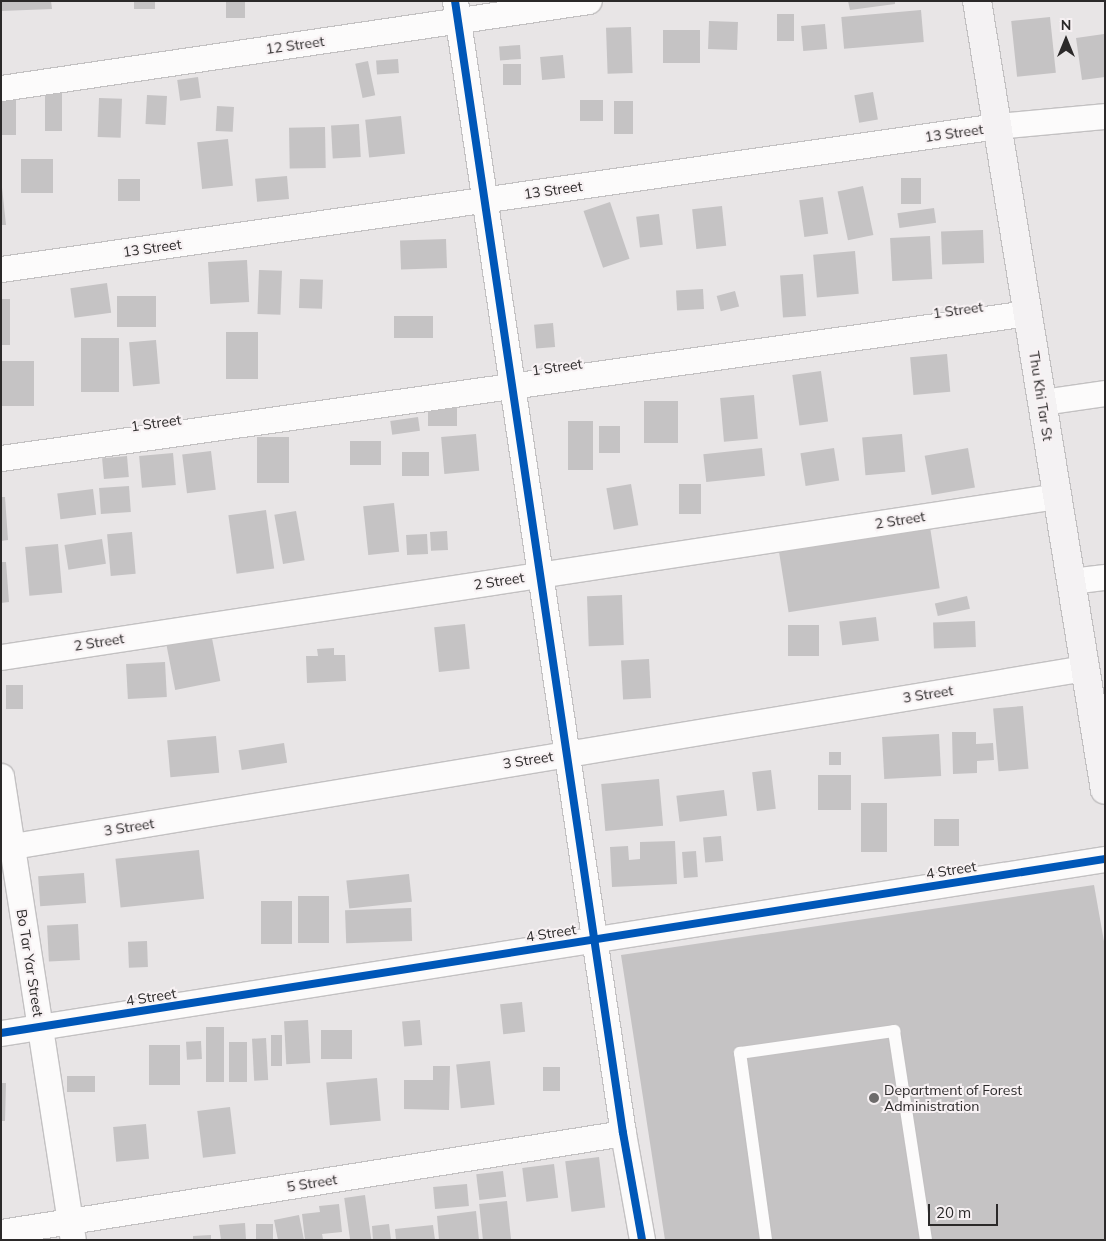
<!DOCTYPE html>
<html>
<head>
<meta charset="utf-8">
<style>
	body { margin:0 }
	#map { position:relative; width:1106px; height:1241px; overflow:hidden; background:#e8e5e6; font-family:Mulish,sans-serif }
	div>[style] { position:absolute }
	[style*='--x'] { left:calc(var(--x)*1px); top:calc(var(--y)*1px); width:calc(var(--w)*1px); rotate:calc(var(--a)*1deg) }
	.building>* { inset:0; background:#c5c3c4; transform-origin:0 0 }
	.roads { filter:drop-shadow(1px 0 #c3c1c2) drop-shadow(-1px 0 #c3c1c2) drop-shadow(0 1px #c3c1c2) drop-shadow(0 -1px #c3c1c2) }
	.lane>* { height:12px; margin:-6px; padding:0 6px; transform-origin:6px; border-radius:6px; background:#fcfbfb }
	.street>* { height:25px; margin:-12.5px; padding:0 12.5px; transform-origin:12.5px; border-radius:12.5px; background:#fcfbfb }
	.secondary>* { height:28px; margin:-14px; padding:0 14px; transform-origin:14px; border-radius:14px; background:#f4f2f3 }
	.cycleway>* { height:8px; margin:-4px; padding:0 4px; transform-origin:4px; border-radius:4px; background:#0057b8 }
	.dots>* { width:14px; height:14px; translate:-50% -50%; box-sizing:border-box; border:2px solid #f7f1f3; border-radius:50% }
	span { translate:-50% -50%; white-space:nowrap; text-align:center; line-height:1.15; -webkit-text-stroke:4px #f7f1f3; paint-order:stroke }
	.street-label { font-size:14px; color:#2b2929 }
	.poi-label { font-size:14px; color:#2b2929 }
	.left { translate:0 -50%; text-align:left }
	.frame { position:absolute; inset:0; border:2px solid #2b2929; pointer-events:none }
	.north { position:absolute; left:1041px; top:15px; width:50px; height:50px; -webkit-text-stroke:4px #f7f1f3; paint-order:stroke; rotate:0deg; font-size:14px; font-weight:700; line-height:20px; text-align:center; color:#2b2929 }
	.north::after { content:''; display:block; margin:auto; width:18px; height:22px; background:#2b2929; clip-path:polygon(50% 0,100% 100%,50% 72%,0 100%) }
	.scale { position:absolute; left:928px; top:1204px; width:70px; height:22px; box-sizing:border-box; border:2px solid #2b2929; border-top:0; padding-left:6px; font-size:15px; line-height:18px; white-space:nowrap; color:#2b2929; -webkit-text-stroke:4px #f7f1f3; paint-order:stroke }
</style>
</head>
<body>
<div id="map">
	<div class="building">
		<div style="clip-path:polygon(1px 1px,51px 1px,52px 9px,1px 11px)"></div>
		<div style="left:134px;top:1px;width:21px;height:8px"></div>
		<div style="left:226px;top:1px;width:19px;height:17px"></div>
		<div style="clip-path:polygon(848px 1px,895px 1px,895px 4px,850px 10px)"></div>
		<div style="left:921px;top:10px;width:32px;height:80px;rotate:85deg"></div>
		<div style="left:777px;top:14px;width:17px;height:27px"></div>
		<div style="left:1050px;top:17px;width:56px;height:39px;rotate:84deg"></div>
		<div style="left:709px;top:21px;width:29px;height:28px;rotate:2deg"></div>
		<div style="left:825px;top:24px;width:25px;height:24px;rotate:85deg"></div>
		<div style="left:631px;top:27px;width:46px;height:25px;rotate:88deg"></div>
		<div style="left:663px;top:30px;width:37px;height:33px"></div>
		<div style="clip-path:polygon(1104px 34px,1105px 77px,1082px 80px,1076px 38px)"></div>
		<div style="left:520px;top:45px;width:14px;height:21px;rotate:86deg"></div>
		<div style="left:563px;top:55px;width:23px;height:23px;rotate:85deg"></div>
		<div style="left:398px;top:59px;width:14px;height:22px;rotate:86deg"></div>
		<div style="left:368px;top:61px;width:35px;height:13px;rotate:78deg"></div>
		<div style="left:503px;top:64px;width:18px;height:21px"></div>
		<div style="left:198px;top:77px;width:21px;height:21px;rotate:82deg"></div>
		<div style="left:1px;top:92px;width:15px;height:43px"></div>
		<div style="left:873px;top:92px;width:28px;height:19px;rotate:80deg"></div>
		<div style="left:45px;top:93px;width:17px;height:38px"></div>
		<div style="left:147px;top:95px;width:20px;height:29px;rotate:3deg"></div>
		<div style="left:99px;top:98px;width:23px;height:39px;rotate:2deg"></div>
		<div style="left:580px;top:100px;width:23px;height:21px"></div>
		<div style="left:633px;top:101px;width:33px;height:19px;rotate:90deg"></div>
		<div style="left:217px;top:106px;width:17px;height:25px;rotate:3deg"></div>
		<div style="left:401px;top:116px;width:38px;height:36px;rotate:84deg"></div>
		<div style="left:359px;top:124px;width:33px;height:28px;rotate:87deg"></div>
		<div style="left:325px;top:127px;width:41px;height:36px;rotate:89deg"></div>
		<div style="left:228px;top:139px;width:47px;height:31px;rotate:84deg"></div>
		<div style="left:21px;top:159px;width:32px;height:34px"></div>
		<div style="left:287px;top:176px;width:23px;height:32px;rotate:85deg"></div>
		<div style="clip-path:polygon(1px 178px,6px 225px,1px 225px)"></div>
		<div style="left:901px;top:178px;width:20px;height:26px"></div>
		<div style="left:118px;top:179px;width:22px;height:22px"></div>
		<div style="left:863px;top:186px;width:50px;height:26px;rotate:78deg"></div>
		<div style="left:823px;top:197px;width:37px;height:24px;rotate:82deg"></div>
		<div style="left:610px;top:202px;width:60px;height:28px;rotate:71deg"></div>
		<div style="left:722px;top:206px;width:40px;height:30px;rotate:84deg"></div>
		<div style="left:934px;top:208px;width:15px;height:37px;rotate:82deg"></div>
		<div style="left:659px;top:214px;width:31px;height:23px;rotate:83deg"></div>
		<div style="left:983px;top:230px;width:33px;height:42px;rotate:88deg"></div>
		<div style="left:930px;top:236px;width:43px;height:40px;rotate:87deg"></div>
		<div style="left:446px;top:239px;width:29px;height:46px;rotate:88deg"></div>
		<div style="left:855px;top:251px;width:43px;height:42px;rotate:85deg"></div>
		<div style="left:247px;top:260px;width:42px;height:39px;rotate:87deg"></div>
		<div style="left:259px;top:270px;width:23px;height:44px;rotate:2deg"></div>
		<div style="left:803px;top:274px;width:42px;height:23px;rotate:86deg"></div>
		<div style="left:300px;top:279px;width:23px;height:29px;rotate:2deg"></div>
		<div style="left:107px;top:283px;width:30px;height:37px;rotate:82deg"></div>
		<div style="left:703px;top:289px;width:20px;height:27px;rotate:87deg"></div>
		<div style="left:735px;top:291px;width:16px;height:19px;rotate:75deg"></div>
		<div style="left:117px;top:296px;width:39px;height:31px"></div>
		<div style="left:1px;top:299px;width:9px;height:46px"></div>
		<div style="left:433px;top:316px;width:22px;height:39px;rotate:90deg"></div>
		<div style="left:553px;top:323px;width:24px;height:19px;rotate:85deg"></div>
		<div style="left:226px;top:332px;width:32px;height:47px"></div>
		<div style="left:81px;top:338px;width:38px;height:54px"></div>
		<div style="left:156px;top:340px;width:44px;height:27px;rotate:85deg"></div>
		<div style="left:947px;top:354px;width:38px;height:37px;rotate:85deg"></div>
		<div style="left:1px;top:361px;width:33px;height:45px"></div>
		<div style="left:821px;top:371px;width:51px;height:29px;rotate:82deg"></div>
		<div style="left:754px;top:395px;width:44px;height:34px;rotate:85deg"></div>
		<div style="left:644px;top:401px;width:34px;height:42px"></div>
		<div style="left:457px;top:406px;width:20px;height:29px;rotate:90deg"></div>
		<div style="left:418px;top:417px;width:14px;height:28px;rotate:82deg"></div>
		<div style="left:568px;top:421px;width:25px;height:49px"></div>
		<div style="left:599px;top:426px;width:21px;height:27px"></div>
		<div style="left:476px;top:434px;width:37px;height:35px;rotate:85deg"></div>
		<div style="left:902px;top:434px;width:38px;height:40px;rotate:85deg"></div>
		<div style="left:257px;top:437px;width:32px;height:46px"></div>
		<div style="left:350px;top:441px;width:31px;height:24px"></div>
		<div style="left:762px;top:448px;width:28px;height:59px;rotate:84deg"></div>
		<div style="left:834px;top:448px;width:33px;height:34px;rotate:81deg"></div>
		<div style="left:968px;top:448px;width:40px;height:44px;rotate:80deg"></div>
		<div style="left:211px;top:451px;width:39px;height:29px;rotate:83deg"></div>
		<div style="left:402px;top:452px;width:27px;height:24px"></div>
		<div style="left:173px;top:453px;width:32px;height:34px;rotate:85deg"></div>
		<div style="left:127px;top:456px;width:21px;height:25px;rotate:85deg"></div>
		<div style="left:631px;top:484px;width:42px;height:25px;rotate:80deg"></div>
		<div style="left:679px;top:484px;width:22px;height:30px"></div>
		<div style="left:129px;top:486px;width:26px;height:30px;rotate:86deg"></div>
		<div style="left:93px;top:489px;width:26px;height:36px;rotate:83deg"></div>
		<div style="clip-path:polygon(1px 497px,5px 497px,8px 540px,1px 541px)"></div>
		<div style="left:394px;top:503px;width:49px;height:31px;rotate:84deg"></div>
		<div style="left:266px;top:510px;width:59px;height:38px;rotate:82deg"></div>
		<div style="left:296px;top:511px;width:50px;height:22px;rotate:80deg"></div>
		<div style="left:930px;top:527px;width:62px;height:153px;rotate:81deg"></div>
		<div style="left:447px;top:531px;width:19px;height:17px;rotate:87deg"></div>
		<div style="left:132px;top:532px;width:42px;height:25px;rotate:85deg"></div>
		<div style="left:427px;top:534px;width:20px;height:21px;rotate:87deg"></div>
		<div style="left:102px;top:539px;width:25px;height:38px;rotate:81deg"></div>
		<div style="left:58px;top:544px;width:49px;height:33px;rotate:85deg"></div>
		<div style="clip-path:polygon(1px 562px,6px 562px,9px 602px,1px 603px)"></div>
		<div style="left:622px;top:595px;width:50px;height:35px;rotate:88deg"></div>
		<div style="left:967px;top:596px;width:13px;height:33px;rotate:77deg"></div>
		<div style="left:876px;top:617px;width:24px;height:37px;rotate:83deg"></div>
		<div style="left:975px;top:621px;width:26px;height:42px;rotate:88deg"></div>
		<div style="left:465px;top:624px;width:45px;height:31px;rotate:84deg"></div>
		<div style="left:788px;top:625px;width:31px;height:31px"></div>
		<div style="left:211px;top:633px;width:49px;height:46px;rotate:79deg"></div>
		<div style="clip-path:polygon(334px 648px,334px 655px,345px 655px,346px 681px,307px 683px,306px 656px,318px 656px,317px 649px)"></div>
		<div style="left:649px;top:659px;width:39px;height:28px;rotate:87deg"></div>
		<div style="left:165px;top:662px;width:35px;height:39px;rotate:87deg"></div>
		<div style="left:6px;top:685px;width:17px;height:24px"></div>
		<div style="left:1023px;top:706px;width:63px;height:30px;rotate:85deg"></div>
		<div style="clip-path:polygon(952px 732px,976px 732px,976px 744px,993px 743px,994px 760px,977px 761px,977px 773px,953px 774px)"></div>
		<div style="left:939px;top:734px;width:42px;height:57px;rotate:87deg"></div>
		<div style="left:216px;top:736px;width:37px;height:49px;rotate:85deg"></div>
		<div style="left:284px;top:743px;width:20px;height:46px;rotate:81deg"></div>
		<div style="left:829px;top:752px;width:12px;height:13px"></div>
		<div style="left:771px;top:770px;width:39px;height:19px;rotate:83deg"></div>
		<div style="left:818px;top:775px;width:33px;height:35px"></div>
		<div style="left:659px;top:779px;width:47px;height:58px;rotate:85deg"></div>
		<div style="left:724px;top:790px;width:26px;height:48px;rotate:83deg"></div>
		<div style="left:861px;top:803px;width:26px;height:49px"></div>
		<div style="left:934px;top:819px;width:25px;height:27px"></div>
		<div style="left:721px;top:836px;width:25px;height:18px;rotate:85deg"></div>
		<div style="clip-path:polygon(675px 841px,677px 884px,612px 887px,610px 847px,628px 846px,629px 860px,640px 859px,640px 842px)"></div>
		<div style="left:199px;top:850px;width:49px;height:84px;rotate:84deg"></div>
		<div style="left:696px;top:851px;width:26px;height:14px;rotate:86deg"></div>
		<div style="left:84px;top:873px;width:30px;height:46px;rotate:86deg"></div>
		<div style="left:409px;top:874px;width:28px;height:63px;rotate:84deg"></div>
		<div style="clip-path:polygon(1094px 885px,1105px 947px,1105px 1240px,665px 1240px,621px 955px)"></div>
		<div style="left:298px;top:896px;width:31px;height:47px"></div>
		<div style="left:261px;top:901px;width:31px;height:43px"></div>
		<div style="left:411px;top:908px;width:33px;height:66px;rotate:88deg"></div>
		<div style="left:78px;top:924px;width:36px;height:31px;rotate:87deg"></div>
		<div style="left:147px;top:941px;width:26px;height:19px;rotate:88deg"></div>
		<div style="left:522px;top:1002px;width:30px;height:22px;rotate:84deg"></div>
		<div style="left:308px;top:1020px;width:43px;height:24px;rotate:87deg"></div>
		<div style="left:420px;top:1020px;width:25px;height:18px;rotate:85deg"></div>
		<div style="left:206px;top:1027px;width:18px;height:55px"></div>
		<div style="left:321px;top:1030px;width:31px;height:29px"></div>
		<div style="left:282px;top:1035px;width:31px;height:11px;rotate:90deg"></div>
		<div style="left:266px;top:1038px;width:42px;height:14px;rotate:87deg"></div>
		<div style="left:201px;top:1041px;width:18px;height:15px;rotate:87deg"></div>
		<div style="left:229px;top:1042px;width:18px;height:40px"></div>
		<div style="left:149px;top:1045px;width:31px;height:40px"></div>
		<div style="left:490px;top:1061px;width:44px;height:34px;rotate:84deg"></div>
		<div style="clip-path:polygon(433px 1066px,450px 1066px,449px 1110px,404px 1109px,404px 1080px,433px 1080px)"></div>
		<div style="left:543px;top:1067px;width:17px;height:24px"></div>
		<div style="left:67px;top:1076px;width:28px;height:16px"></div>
		<div style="left:377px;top:1078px;width:43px;height:51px;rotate:85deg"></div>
		<div style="clip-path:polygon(1px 1083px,6px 1083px,5px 1121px,1px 1121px)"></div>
		<div style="left:230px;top:1107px;width:47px;height:33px;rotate:83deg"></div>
		<div style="left:146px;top:1124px;width:35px;height:33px;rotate:85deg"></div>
		<div style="left:599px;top:1157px;width:51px;height:34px;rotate:83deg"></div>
		<div style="left:554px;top:1164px;width:34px;height:32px;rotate:83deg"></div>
		<div style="left:503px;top:1171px;width:26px;height:27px;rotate:83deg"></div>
		<div style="left:467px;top:1184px;width:22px;height:34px;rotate:85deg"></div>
		<div style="left:365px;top:1195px;width:45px;height:21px;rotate:82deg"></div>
		<div style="left:507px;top:1201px;width:39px;height:28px;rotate:84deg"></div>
		<div style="clip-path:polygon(339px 1204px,342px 1232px,322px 1234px,323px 1239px,305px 1240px,302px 1214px,320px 1212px,319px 1206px)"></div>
		<div style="clip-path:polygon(476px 1211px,479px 1240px,439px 1240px,437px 1216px)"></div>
		<div style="clip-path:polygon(299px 1215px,304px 1240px,278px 1240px,274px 1220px)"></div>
		<div style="clip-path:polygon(245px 1223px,246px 1240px,221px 1240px,219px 1225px)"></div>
		<div style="left:256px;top:1224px;width:17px;height:16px"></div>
		<div style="clip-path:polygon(389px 1224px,391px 1240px,373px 1240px,372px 1226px)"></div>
		<div style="clip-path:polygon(433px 1225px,435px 1240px,396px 1240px,395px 1229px)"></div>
		<div style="clip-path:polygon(211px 1235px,211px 1240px,193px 1240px,193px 1236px)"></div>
	</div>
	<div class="roads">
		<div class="lane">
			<div style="--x:766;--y:1240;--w:189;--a:-97.9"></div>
			<div style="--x:740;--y:1053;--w:156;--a:-8.1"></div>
			<div style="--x:894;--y:1031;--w:211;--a:81.3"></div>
		</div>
		<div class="street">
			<div style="--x:455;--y:1;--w:1144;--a:81.56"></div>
			<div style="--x:623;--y:1133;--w:109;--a:79.9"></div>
			<div style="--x:1;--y:88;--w:594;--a:-8.42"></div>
			<div style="--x:1;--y:269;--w:1006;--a:-8.17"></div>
			<div style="--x:997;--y:126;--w:108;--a:-5.3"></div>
			<div style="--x:1042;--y:402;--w:64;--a:-8.1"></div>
			<div style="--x:1;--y:458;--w:1036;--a:-8.04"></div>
			<div style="--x:1071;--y:581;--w:34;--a:-7"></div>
			<div style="--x:1;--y:657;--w:1068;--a:-8.67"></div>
			<div style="--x:1;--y:776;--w:470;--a:81.2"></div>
			<div style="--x:1;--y:848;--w:1099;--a:-9.43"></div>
			<div style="--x:1;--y:1033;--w:1118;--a:-8.96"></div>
			<div style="--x:1;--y:1232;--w:630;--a:-9.04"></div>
		</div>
		<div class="secondary">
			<div style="--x:977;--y:1;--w:799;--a:80.79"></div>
		</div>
	</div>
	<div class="cycleway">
		<div style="--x:455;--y:1;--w:1144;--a:81.56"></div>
		<div style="--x:623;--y:1133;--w:109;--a:79.9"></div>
		<div style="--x:1;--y:1033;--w:1118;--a:-8.96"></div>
	</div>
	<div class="dots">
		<div style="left:874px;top:1098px;background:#6d6b6b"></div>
	</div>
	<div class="street-label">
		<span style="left:295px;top:45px;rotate:-8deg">12 Street</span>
		<span style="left:954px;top:133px;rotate:-8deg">13 Street</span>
		<span style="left:553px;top:190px;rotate:-8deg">13 Street</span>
		<span style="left:152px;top:248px;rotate:-8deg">13 Street</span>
		<span style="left:958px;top:310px;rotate:-8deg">1 Street</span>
		<span style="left:557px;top:367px;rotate:-8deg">1 Street</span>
		<span style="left:1041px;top:396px;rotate:81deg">Thu Khi Tar St</span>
		<span style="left:156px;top:423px;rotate:-8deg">1 Street</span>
		<span style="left:900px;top:520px;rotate:-9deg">2 Street</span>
		<span style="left:499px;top:581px;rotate:-9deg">2 Street</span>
		<span style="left:99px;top:642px;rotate:-9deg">2 Street</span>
		<span style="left:928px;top:694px;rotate:-9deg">3 Street</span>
		<span style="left:528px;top:760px;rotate:-9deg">3 Street</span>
		<span style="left:129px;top:827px;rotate:-9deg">3 Street</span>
		<span style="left:951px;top:870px;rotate:-9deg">4 Street</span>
		<span style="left:551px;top:933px;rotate:-9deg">4 Street</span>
		<span style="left:30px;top:963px;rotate:81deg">Bo Tar Yar Street</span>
		<span style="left:151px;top:997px;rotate:-9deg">4 Street</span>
		<span style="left:312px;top:1183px;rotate:-9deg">5 Street</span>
	</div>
	<div class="poi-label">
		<span class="left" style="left:884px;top:1098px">Department of Forest<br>Administration</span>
	</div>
	<div class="frame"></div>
	<div class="north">N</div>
	<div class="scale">20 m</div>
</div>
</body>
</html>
